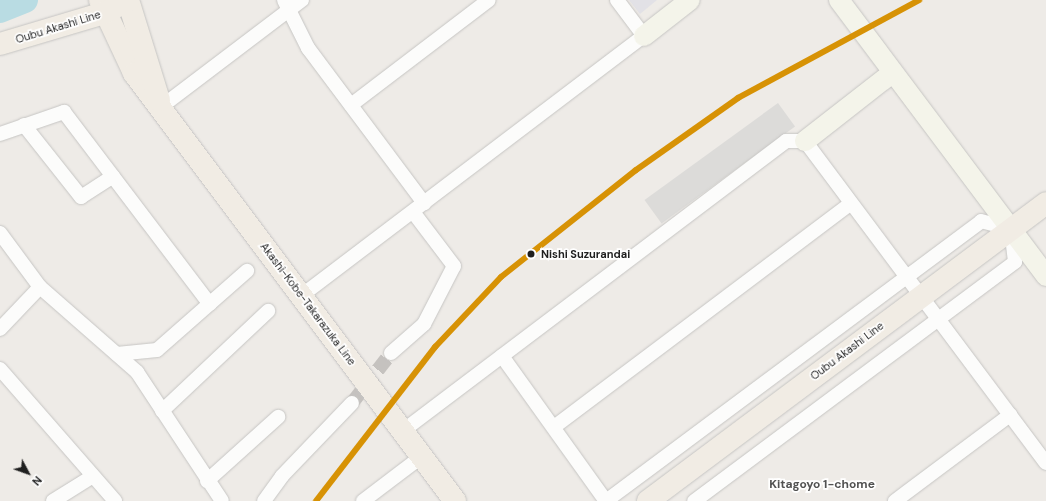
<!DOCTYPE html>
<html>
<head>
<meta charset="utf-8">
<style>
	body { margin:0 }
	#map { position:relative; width:1046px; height:501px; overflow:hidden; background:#eeebe7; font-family:"DM Sans",sans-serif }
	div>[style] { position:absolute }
	.parking>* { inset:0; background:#dcdbd9; transform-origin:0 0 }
	.plaza>* { inset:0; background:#e2e1e6 }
	.river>* { height:26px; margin:-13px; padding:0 13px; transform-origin:13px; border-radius:13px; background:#b9dce3 }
	.street-tunnel>* { height:14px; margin-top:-7px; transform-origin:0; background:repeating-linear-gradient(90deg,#c5c2bf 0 14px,transparent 0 21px) }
	.roads { filter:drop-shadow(0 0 1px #c6c5c3) drop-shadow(0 0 1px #c6c5c3) }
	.street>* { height:14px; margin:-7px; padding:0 7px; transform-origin:7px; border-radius:7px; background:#fcfcfb }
	.secondary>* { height:20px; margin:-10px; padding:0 10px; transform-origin:10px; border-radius:10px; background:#f4f4ea }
	.primary>* { height:22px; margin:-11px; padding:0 11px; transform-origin:11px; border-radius:11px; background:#f1ece4 }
	.rail-1>* { height:6px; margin:-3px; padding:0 3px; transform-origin:3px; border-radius:3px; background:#d79205 }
	.dots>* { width:11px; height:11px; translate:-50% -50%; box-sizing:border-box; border:2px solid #fff; border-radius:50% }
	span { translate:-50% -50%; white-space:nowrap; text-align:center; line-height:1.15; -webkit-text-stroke:3.5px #fff; paint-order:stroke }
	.street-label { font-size:11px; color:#1f1f1f }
	.stop-label { font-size:11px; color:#1f1f1f; font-weight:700 }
	.left { translate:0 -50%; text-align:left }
	.neighbourhood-label { font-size:12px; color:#525252; font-weight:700 }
	.north { position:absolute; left:8px; top:453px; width:40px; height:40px; -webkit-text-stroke:3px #fff; paint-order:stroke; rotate:131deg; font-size:11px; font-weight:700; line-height:16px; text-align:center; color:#1f1f1f }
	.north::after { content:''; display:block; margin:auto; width:14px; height:18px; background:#1f1f1f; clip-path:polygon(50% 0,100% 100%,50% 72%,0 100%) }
</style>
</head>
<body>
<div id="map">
	<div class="parking">
		<div style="left:778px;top:103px;width:29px;height:165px;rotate:54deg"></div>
	</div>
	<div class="plaza">
		<div style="clip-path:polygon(629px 0,657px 0,640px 14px)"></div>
	</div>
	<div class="river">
		<div style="left:0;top:10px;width:27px;rotate:-22deg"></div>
	</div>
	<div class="street-tunnel">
		<div style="left:352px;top:403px;width:63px;rotate:-52deg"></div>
	</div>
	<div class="roads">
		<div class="street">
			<div style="left:284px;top:0;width:54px;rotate:63.4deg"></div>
			<div style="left:308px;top:48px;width:194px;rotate:53.2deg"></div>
			<div style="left:351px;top:105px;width:173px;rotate:-37.3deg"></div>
			<div style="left:161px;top:107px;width:177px;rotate:-37.2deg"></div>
			<div style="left:24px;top:125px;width:92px;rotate:51.6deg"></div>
			<div style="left:81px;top:197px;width:38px;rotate:-33deg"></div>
			<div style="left:0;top:134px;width:68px;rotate:-19deg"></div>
			<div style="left:64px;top:112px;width:241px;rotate:52.8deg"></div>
			<div style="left:0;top:233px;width:67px;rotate:53.5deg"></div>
			<div style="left:40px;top:287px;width:129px;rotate:41.2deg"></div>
			<div style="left:137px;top:372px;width:154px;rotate:56.6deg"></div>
			<div style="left:301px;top:296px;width:430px;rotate:-37.2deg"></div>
			<div style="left:644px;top:36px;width:45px;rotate:-126.9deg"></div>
			<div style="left:0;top:329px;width:58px;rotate:-46.4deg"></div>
			<div style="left:391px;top:353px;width:44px;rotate:-41.3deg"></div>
			<div style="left:424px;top:324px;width:65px;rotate:-62.7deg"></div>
			<div style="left:454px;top:266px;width:68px;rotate:-127.2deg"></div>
			<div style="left:117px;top:354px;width:40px;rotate:-5.7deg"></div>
			<div style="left:157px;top:350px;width:120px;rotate:-41.3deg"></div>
			<div style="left:502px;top:356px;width:178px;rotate:54.4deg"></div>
			<div style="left:0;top:369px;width:175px;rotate:48.9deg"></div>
			<div style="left:162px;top:411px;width:146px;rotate:-43.3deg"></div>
			<div style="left:554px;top:427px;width:371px;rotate:-37deg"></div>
			<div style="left:404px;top:430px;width:479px;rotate:-37.1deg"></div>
			<div style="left:786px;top:141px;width:19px"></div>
			<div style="left:805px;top:141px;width:402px;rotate:53.2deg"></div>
			<div style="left:207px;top:481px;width:96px;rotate:-42deg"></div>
			<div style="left:53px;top:501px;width:47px;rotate:-32deg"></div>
			<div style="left:264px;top:501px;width:31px;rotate:-54deg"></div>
			<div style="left:282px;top:476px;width:101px;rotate:-46.2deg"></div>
			<div style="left:363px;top:501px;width:73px;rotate:-37.2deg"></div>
			<div style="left:606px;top:501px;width:468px;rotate:-36.7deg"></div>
			<div style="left:981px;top:221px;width:31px;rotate:15deg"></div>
			<div style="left:1011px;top:229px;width:33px;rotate:83deg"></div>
			<div style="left:1015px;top:262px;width:400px;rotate:143.3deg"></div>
			<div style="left:895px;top:501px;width:144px;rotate:-36.8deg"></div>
		</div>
		<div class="secondary">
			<div style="left:839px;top:0;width:345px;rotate:53.1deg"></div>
			<div style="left:644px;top:36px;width:58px;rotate:-38deg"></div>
			<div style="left:805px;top:141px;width:110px;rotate:-38deg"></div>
		</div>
		<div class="primary">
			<div style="left:100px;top:0;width:81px;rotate:65deg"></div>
			<div style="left:134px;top:73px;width:535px;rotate:53.13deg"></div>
			<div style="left:128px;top:0;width:105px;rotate:72.8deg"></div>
			<div style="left:0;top:44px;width:109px;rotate:-16.6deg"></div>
			<div style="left:104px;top:13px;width:27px;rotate:-27deg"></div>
			<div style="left:648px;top:501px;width:497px;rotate:-36.8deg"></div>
		</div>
	</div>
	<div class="rail-1">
		<div style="left:316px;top:501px;width:195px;rotate:-52.3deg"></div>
		<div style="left:435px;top:347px;width:96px;rotate:-46.7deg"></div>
		<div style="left:501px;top:277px;width:172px;rotate:-38.4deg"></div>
		<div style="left:636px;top:170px;width:125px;rotate:-35.2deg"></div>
		<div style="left:738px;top:98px;width:206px;rotate:-28.4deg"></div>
	</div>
	<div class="dots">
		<div style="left:531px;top:254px;background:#1f1f1f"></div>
	</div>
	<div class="street-label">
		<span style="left:58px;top:27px;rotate:-17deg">Oubu Akashi Line</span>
		<span style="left:308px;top:304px;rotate:53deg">Akashi-Kobe-Takarazuka Line</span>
		<span style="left:847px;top:351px;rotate:-37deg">Oubu Akashi Line</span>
	</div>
	<div class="stop-label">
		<span class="left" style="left:541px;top:254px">Nishi Suzurandai</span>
	</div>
	<div class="neighbourhood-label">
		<span style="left:822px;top:485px">Kitagoyo 1-chome</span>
	</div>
	<div class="north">N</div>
</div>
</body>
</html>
